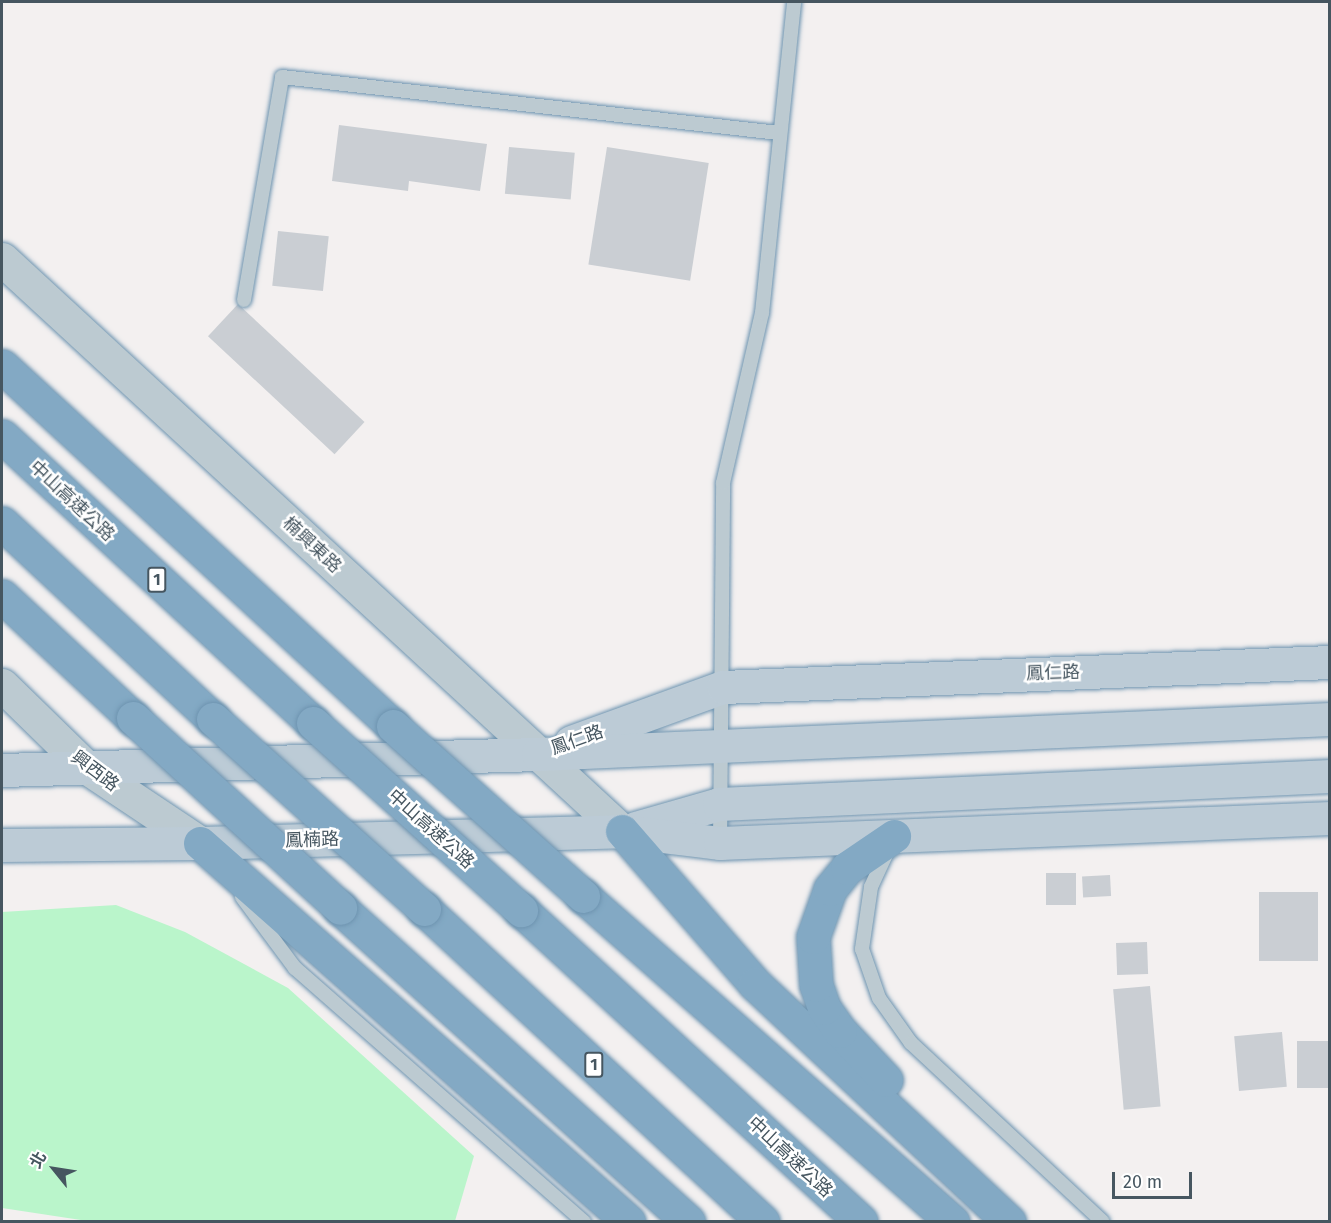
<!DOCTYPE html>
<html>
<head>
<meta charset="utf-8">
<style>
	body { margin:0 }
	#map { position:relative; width:1331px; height:1223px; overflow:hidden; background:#f3f0f0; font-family:"Fira Sans","Noto Sans TC",sans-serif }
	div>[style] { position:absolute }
	.green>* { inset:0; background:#baf5cb }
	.building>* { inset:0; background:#caced3; transform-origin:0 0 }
	.roads { filter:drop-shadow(0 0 2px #6e94b0) drop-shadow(0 0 2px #6e94b0) }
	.service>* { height:14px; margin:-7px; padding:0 7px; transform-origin:7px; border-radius:7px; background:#bccad1 }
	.tertiary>* { height:33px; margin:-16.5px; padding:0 16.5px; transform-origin:16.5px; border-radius:16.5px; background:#bccad1 }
	.secondary>* { height:33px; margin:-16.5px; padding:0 16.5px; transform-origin:16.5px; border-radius:16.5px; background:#bccbd6 }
	.motorway>* { height:33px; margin:-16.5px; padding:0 16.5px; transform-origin:16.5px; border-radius:16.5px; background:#83a9c4 }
	.bridges { filter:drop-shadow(0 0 2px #6e94b0) drop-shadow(0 0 2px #6e94b0) }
	.motorway-bridge>* { height:33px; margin:-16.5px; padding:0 16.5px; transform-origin:16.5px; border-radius:16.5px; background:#83a9c4 }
	span { translate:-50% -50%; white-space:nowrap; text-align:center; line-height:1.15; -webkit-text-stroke:5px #fff; paint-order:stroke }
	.shield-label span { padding:2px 4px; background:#fff; border:2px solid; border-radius:4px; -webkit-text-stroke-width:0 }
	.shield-label { font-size:16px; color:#465660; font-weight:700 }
	.street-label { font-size:18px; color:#465660 }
	.frame { position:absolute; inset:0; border:3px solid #465660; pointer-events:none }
	.north { position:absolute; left:24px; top:1139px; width:60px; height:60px; -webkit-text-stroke:4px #fff; paint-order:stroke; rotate:300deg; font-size:16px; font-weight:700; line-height:24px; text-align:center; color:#465660 }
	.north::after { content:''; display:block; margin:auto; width:21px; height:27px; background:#465660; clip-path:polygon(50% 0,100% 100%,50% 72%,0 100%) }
	.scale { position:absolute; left:1112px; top:1172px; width:80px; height:27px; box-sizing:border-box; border:3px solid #465660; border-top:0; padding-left:8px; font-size:18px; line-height:21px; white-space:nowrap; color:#465660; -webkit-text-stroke:4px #fff; paint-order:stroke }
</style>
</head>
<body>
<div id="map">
	<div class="green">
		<div style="clip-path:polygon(116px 905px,185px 932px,288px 988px,474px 1156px,455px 1221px,94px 1222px,2px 1208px,2px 912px)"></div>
	</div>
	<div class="building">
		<div style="clip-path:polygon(339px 125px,487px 144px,480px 191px,409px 181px,408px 191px,332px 181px)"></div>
		<div style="left:509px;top:147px;width:66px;height:47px;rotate:5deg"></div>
		<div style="left:607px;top:147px;width:103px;height:119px;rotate:9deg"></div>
		<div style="left:278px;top:231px;width:51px;height:55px;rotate:6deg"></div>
		<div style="left:238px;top:304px;width:173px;height:44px;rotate:43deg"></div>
		<div style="left:1046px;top:873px;width:30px;height:32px"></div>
		<div style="left:1110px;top:875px;width:21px;height:28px;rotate:87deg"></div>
		<div style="left:1318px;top:892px;width:69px;height:59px;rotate:90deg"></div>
		<div style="left:1147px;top:942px;width:32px;height:31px;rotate:88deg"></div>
		<div style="left:1150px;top:986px;width:121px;height:37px;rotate:85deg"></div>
		<div style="left:1282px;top:1032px;width:55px;height:48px;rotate:85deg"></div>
		<div style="left:1330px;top:1041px;width:47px;height:33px;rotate:90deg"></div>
	</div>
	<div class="roads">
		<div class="service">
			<div style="left:244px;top:300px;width:226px;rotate:-80.3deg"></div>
			<div style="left:282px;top:77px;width:500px;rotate:6.43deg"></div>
			<div style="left:720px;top:843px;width:360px;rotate:-89.5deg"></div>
			<div style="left:723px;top:483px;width:174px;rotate:-77.1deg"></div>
			<div style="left:762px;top:313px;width:313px;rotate:-84.1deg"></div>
			<div style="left:889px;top:848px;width:43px;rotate:114.8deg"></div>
			<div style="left:871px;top:887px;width:63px;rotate:98.3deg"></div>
			<div style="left:862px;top:949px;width:52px;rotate:70.9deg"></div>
			<div style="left:879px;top:998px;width:55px;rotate:54.6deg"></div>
			<div style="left:911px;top:1043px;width:262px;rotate:43deg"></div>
			<div style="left:242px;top:897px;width:89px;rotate:53.3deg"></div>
			<div style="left:295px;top:968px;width:385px;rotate:41.3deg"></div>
		</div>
		<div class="tertiary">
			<div style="left:2px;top:259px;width:844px;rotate:42.69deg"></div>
			<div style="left:2px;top:685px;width:117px;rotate:44.3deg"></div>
			<div style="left:86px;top:767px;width:137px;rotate:33.7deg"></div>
		</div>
		<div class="secondary">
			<div style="left:571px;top:742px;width:162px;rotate:-19.9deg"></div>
			<div style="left:723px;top:687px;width:608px;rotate:-2.36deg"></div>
			<div style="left:2px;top:770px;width:536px;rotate:-1.71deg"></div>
			<div style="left:538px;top:754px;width:793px;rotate:-2.53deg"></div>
			<div style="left:635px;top:828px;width:87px;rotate:-15.9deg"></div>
			<div style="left:719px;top:804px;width:612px;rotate:-2.62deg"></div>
			<div style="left:2px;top:845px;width:198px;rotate:-0.6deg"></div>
			<div style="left:200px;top:843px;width:422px;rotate:-1.6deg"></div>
			<div style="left:622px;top:831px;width:99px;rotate:7deg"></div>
			<div style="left:720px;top:843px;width:611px;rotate:-2.35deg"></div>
		</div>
		<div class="motorway">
			<div style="left:2px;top:366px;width:531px;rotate:42.64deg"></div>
			<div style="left:2px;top:436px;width:423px;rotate:42.7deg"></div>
			<div style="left:2px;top:523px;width:288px;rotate:42.9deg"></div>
			<div style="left:2px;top:596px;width:179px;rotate:43deg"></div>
			<div style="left:622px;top:831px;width:203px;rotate:49deg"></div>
			<div style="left:755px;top:984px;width:348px;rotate:43.1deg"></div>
			<div style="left:200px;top:843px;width:572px;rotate:41.46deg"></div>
			<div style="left:583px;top:896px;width:493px;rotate:41.4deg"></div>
			<div style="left:340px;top:908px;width:469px;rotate:42deg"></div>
			<div style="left:424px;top:909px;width:461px;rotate:42.7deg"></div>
			<div style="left:521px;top:910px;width:461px;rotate:42.5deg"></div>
			<div style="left:886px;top:1080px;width:67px;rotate:-133.2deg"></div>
			<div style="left:840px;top:1031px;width:28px;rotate:-125deg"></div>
			<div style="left:824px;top:1008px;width:24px;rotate:-109deg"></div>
			<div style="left:816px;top:985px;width:48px;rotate:-93.6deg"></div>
			<div style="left:813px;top:937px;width:51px;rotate:-70.5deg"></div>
			<div style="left:830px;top:889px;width:27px;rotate:-51deg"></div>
			<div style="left:847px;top:868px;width:57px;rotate:-34.2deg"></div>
		</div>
	</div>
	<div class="bridges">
		<div class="motorway-bridge">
			<div style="left:133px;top:718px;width:281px;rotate:42.5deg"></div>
			<div style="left:213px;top:719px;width:284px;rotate:42deg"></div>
			<div style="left:313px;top:723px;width:280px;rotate:42deg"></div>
			<div style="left:393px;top:726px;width:255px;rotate:41.8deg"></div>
		</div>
	</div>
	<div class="shield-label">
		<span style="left:157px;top:580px">1</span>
		<span style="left:594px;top:1065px">1</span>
	</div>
	<div class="street-label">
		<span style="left:72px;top:501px;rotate:43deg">中山高速公路</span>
		<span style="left:312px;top:545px;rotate:43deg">楠興東路</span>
		<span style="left:1053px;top:673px;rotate:-2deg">鳳仁路</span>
		<span style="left:577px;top:740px;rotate:-20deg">鳳仁路</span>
		<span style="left:95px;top:771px;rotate:37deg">興西路</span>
		<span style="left:431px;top:829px;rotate:42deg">中山高速公路</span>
		<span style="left:312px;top:840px;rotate:-2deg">鳳楠路</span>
		<span style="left:790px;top:1157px;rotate:43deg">中山高速公路</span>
	</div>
	<div class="frame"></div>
	<div class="north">北</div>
	<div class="scale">20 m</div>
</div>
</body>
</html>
